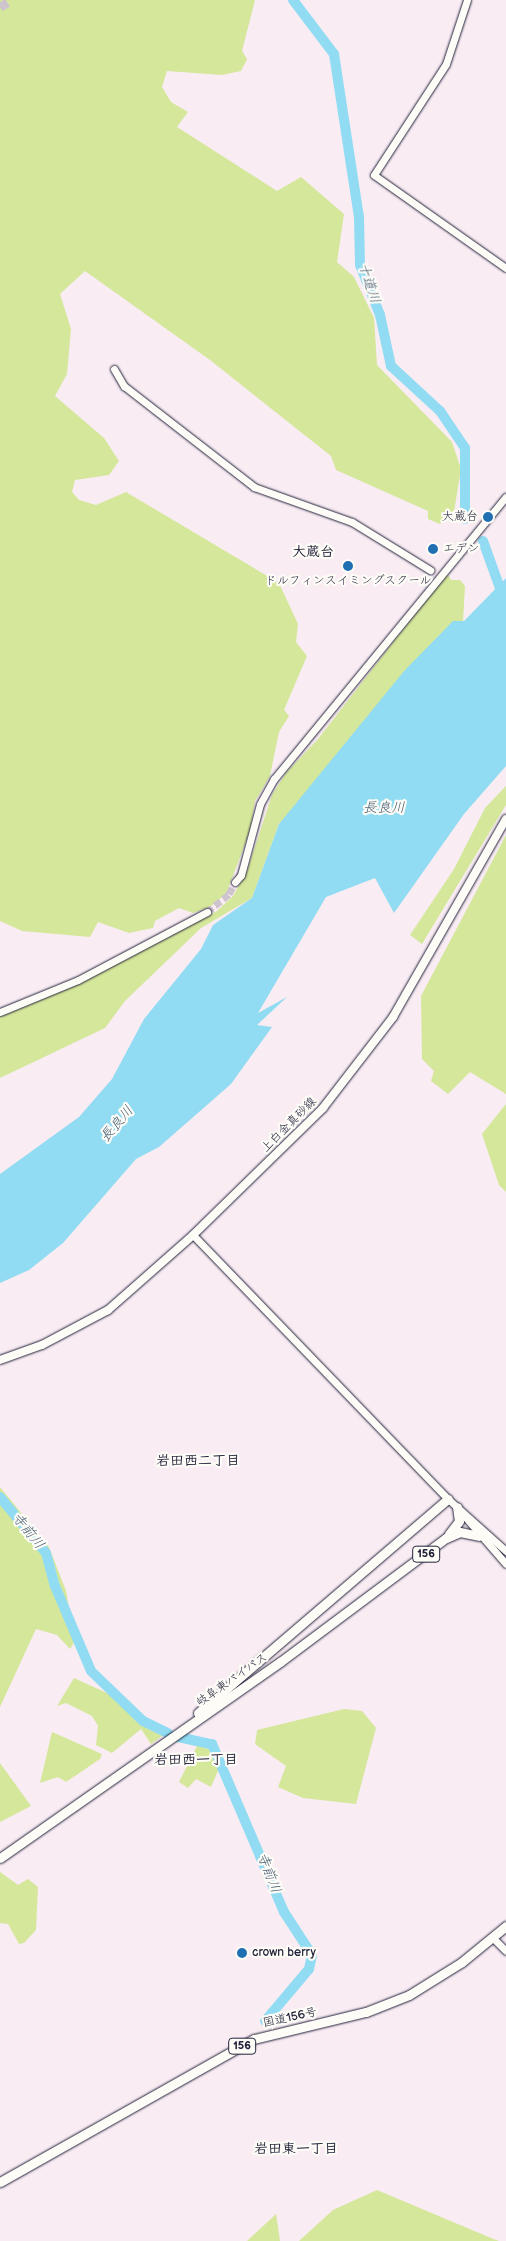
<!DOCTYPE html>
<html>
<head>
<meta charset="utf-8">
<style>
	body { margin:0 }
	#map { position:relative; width:506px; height:2241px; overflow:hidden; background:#f9ecf3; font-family:"Balsamiq Sans","Klee One",sans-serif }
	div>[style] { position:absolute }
	.green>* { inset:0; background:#d5e79b }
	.water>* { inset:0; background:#91dcf2 }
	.river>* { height:10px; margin:-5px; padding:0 5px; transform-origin:5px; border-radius:5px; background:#91dcf2 }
	.tertiary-tunnel>* { height:7px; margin-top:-3.5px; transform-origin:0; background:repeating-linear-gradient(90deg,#cec4ce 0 7px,transparent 0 10.5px) }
	.primary-tunnel>* { height:9px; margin-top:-4.5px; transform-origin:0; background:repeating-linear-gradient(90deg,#cec4ce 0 9px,transparent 0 13.5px) }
	.roads { filter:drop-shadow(0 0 1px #22223b) drop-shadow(0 0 1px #22223b) }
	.tertiary>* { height:7px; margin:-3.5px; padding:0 3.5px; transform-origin:3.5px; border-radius:3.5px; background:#fdfcf7 }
	.secondary>* { height:8px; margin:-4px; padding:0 4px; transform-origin:4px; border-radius:4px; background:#fdfcf7 }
	.trunk>* { height:9px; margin:-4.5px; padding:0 4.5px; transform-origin:4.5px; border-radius:4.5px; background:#fdfcf7 }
	.dots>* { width:14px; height:14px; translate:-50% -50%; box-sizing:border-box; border:2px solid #fdfcf7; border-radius:50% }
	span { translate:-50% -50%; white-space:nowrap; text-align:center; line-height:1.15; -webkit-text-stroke:4.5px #fdfcf7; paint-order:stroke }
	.shield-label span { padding:1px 4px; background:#fdfcf7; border:1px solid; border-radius:4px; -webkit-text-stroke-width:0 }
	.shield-label { font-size:11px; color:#22223b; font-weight:700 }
	.poi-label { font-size:12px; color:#22223b }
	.right { translate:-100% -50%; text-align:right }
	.left { translate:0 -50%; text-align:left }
	.street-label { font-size:12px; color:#22223b }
	.water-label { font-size:14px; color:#435a72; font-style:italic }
	.neighbourhood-label { font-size:14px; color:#22223b; font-weight:700 }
</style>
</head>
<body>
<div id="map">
	<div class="green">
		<div style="clip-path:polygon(0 0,255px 0,242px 51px,247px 59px,241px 71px,222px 75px,167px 71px,162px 87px,171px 102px,188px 112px,177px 127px,277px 191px,301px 177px,344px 214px,337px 262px,354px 277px,374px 318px,377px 365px,452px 442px,461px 469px,454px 512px,440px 524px,428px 519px,428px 511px,336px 470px,331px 456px,210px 360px,85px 271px,60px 294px,71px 329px,67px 374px,55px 396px,104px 438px,119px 461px,109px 475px,75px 480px,72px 492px,79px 500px,96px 505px,126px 492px,279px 583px,298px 624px,296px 642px,307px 656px,284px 710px,289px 716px,279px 732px,270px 776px,255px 801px,250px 831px,226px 894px,210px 907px,193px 913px,179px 908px,155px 921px,153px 928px,129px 933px,98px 922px,90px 937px,22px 931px,0 921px)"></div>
		<div style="clip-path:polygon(447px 573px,451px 580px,460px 580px,465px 586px,463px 622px,279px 824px,252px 898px,201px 928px,125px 1001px,105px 1028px,0 1078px,0 1016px,128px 957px,217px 911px,233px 896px,247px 871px,272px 795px,286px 773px,318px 739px)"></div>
		<div style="clip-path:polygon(506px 786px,506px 805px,422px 944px,410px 935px,454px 869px,485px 808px)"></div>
		<div style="clip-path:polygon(506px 835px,506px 1094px,470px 1072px,448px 1094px,431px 1081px,434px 1071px,422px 1059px,421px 996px)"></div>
		<div style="clip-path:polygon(506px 1104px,506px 1192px,499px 1185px,482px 1134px)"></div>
		<div style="clip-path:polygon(0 1487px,49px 1547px,66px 1591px,75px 1641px,70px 1649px,57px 1635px,36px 1629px,0 1707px)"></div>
		<div style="clip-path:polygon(74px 1678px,109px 1694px,143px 1724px,166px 1733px,151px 1744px,141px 1729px,112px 1753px,96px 1745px,98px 1726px,92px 1716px,66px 1703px,57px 1706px)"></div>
		<div style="clip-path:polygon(344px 1709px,362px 1711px,376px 1728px,356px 1804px,303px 1798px,278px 1787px,286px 1766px,255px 1744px,257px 1730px)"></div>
		<div style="clip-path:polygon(52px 1732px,102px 1754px,100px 1759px,66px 1782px,58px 1777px,40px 1783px)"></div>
		<div style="clip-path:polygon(198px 1744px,212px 1751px,220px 1766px,211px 1787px,196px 1779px,188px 1788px,179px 1782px)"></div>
		<div style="clip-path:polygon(0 1763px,31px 1806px,0 1822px)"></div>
		<div style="clip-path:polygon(0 1872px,18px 1885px,28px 1879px,38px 1887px,36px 1930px,24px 1943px,19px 1944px,8px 1924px,0 1923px)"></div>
		<div style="clip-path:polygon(377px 2190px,491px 2238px,499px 2241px,299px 2241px,333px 2210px)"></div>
		<div style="clip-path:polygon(276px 2213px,280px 2241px,247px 2241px,276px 2214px)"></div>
	</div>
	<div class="water">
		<div style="clip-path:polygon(506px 578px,506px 766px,464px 814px,394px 913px,375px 878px,326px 897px,258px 1013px,287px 997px,257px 1025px,272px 1027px,231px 1084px,159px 1147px,136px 1159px,63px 1243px,29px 1270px,0 1283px,0 1174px,79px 1117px,112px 1079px,144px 1019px,201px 949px,213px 925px,252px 898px,279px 824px,405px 670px,453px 621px,464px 621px)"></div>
	</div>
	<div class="river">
		<div style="left:293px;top:0;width:68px;rotate:52.8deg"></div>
		<div style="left:334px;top:54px;width:165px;rotate:81.3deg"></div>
		<div style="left:359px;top:217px;width:48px;rotate:88.8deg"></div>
		<div style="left:360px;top:265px;width:54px;rotate:68.2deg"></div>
		<div style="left:380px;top:315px;width:52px;rotate:77.8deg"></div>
		<div style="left:391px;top:366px;width:67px;rotate:42.6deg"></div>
		<div style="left:440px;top:411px;width:45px;rotate:56deg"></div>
		<div style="left:465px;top:448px;width:71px;rotate:90deg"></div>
		<div style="left:483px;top:541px;width:68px;rotate:70.2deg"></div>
		<div style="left:0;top:1497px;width:72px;rotate:50.6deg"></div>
		<div style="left:46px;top:1553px;width:34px;rotate:75deg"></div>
		<div style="left:55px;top:1586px;width:92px;rotate:67deg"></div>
		<div style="left:91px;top:1671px;width:72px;rotate:43.9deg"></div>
		<div style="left:143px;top:1721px;width:28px;rotate:26deg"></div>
		<div style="left:178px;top:1737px;width:35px;rotate:12deg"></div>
		<div style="left:212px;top:1744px;width:183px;rotate:66.8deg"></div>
		<div style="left:284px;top:1912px;width:51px;rotate:56.9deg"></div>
		<div style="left:312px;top:1955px;width:14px;rotate:102deg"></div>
		<div style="left:309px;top:1969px;width:68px;rotate:130.2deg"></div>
	</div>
	<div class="tertiary-tunnel">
		<div style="left:207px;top:912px;width:28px;rotate:-39deg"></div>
		<div style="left:229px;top:894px;width:13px;rotate:-63deg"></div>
	</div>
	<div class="primary-tunnel">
		<div style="left:0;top:7px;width:13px;rotate:-32deg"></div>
	</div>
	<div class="roads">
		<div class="tertiary">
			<div style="left:467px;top:0;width:67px;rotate:108.2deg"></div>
			<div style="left:446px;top:64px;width:132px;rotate:123deg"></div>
			<div style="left:374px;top:175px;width:161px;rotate:35.2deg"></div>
			<div style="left:114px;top:369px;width:20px;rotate:60deg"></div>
			<div style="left:124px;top:386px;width:165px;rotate:37.8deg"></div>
			<div style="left:254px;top:487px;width:104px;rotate:19.7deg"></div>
			<div style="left:352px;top:522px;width:92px;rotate:31.6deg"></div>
			<div style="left:235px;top:882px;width:9px;rotate:-49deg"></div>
			<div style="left:241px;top:875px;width:73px;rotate:-75deg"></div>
			<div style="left:260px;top:804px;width:29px;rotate:-61deg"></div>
			<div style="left:274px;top:779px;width:365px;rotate:-50.6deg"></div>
			<div style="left:0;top:1012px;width:84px;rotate:-22.3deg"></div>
			<div style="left:78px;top:980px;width:146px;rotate:-27.8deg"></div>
			<div style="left:193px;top:1235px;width:367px;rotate:46deg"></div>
			<div style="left:448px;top:1499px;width:78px;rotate:41.9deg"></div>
			<div style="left:460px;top:1511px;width:70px;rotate:49deg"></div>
			<div style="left:493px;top:1938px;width:18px;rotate:45deg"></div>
		</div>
		<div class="secondary">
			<div style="left:0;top:1360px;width:45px;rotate:-19.7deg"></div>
			<div style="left:42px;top:1345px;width:75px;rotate:-27.9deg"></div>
			<div style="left:108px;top:1310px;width:113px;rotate:-41.4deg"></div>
			<div style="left:193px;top:1235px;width:182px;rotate:-44.3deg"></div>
			<div style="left:323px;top:1108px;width:115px;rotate:-52.4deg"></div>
			<div style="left:393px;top:1017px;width:228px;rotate:-60.3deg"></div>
		</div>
		<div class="trunk">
			<div style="left:449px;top:1534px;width:16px;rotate:-52deg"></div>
			<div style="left:459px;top:1521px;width:14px;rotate:-98deg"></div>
			<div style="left:198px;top:1713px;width:329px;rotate:-40.6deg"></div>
			<div style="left:0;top:1858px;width:342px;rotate:-35deg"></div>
			<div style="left:280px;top:1662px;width:207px;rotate:-36.8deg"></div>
			<div style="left:446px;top:1538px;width:15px;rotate:-23deg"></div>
			<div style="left:460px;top:1532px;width:19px;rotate:12deg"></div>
			<div style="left:0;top:2182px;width:291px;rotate:-29.4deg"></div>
			<div style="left:254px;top:2039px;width:115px;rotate:-13.6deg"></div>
			<div style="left:366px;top:2012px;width:46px;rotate:-21.6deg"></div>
			<div style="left:409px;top:1995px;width:62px;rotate:-31.9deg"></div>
			<div style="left:462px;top:1962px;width:57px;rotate:-39.3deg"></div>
		</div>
	</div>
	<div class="dots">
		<div style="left:488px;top:517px;background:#1f6fb2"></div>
		<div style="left:433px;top:549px;background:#1f6fb2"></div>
		<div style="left:348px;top:566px;background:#1f6fb2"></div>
		<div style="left:242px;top:1953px;background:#1f6fb2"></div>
	</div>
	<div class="shield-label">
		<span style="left:426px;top:1554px">156</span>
		<span style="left:242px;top:2046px">156</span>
	</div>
	<div class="poi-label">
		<span class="right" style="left:478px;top:517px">大蔵台</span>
		<span class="left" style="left:443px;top:549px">エデン</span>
		<span style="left:348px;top:581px">ドルフィンスイミングスクール</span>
		<span class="left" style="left:252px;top:1953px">crown berry</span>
	</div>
	<div class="street-label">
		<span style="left:289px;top:1125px;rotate:-45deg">上白金真砂線</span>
		<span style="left:232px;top:1680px;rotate:-35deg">岐阜東バイパス</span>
		<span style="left:290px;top:2018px;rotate:-12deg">国道156号</span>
	</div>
	<div class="water-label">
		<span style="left:369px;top:283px;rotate:72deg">十道川</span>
		<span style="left:384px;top:808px">長良川</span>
		<span style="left:117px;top:1124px;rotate:-49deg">長良川</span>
		<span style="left:28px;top:1531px;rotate:51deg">寺前川</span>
		<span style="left:269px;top:1873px;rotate:69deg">寺前川</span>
	</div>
	<div class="neighbourhood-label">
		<span style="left:313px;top:552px">大蔵台</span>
		<span style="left:198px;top:1461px">岩田西二丁目</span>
		<span style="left:196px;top:1760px">岩田西一丁目</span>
		<span style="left:296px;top:2149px">岩田東一丁目</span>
	</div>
</div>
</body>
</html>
